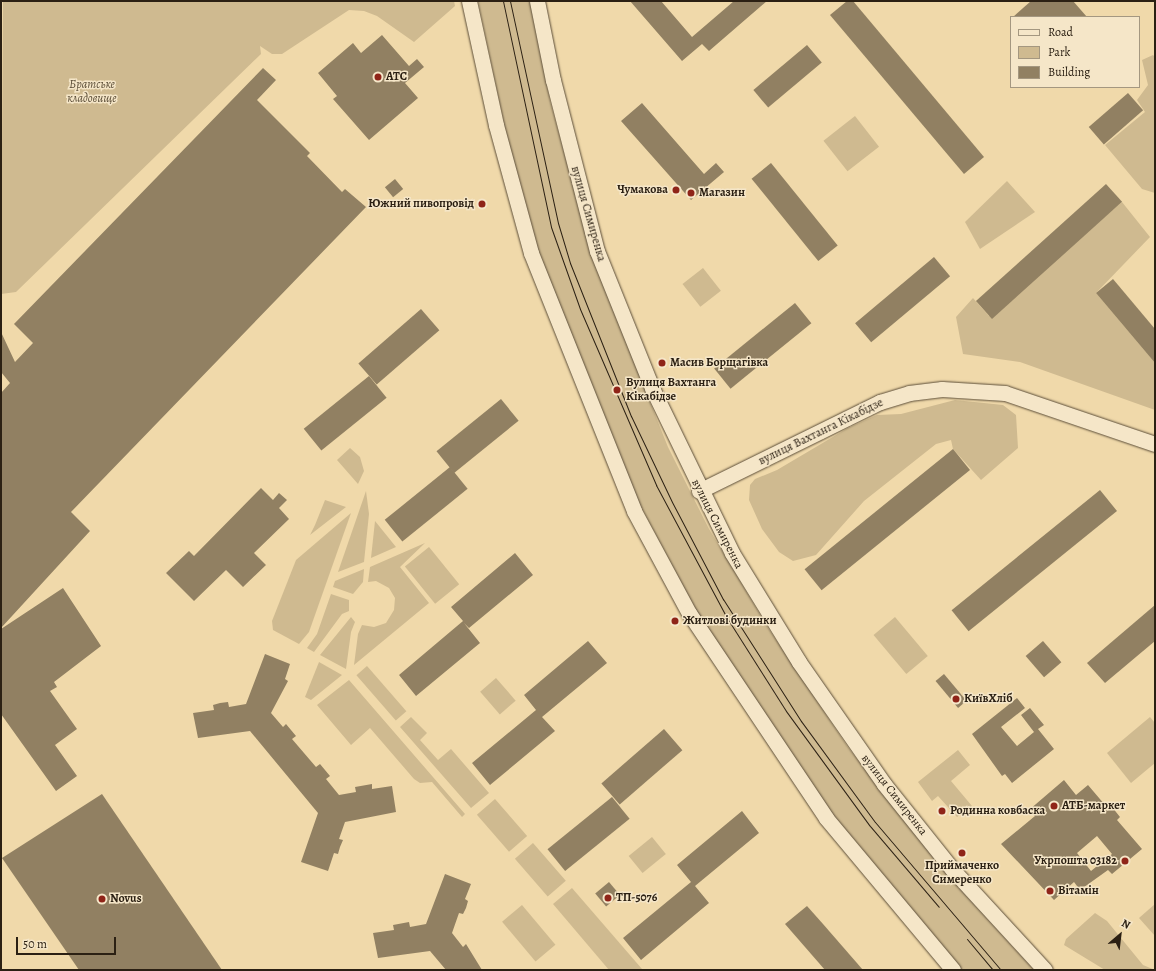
<!DOCTYPE html>
<html>
<head>
<meta charset="utf-8">
<style>
	body { margin:0 }
	#map { position:relative; width:1156px; height:971px; overflow:hidden; background:#f0d9aa; font-family:Alegreya,serif }
	div>[style] { position:absolute }
	.green>* { inset:0; background:#cfba90; transform-origin:0 0 }
	.building>* { inset:0; background:#918062; transform-origin:0 0 }
	.roads { filter:drop-shadow(0 0 1px #5c4e39) drop-shadow(0 0 1px #5c4e39) }
	.minor>* { height:15px; margin:-7.5px; padding:0 7.5px; transform-origin:7.5px; border-radius:7.5px; background:#f5e6c8 }
	.tram>* { height:1px; margin:-0.5px; padding:0 0.5px; transform-origin:0.5px; border-radius:0.5px; background:#2b2013 }
	.dots>* { width:11px; height:11px; translate:-50% -50%; box-sizing:border-box; border:2px solid #f5e6c8; border-radius:50% }
	span { translate:-50% -50%; white-space:nowrap; text-align:center; line-height:1.15; -webkit-text-stroke:3px #f5e6c8; paint-order:stroke }
	.poi-label { font-size:12px; color:#2b2013; font-weight:700 }
	.left { translate:0 -50%; text-align:left }
	.right { translate:-100% -50%; text-align:right }
	.park-label { font-size:12px; color:#5c4e38; font-style:italic }
	.street-label { font-size:12px; color:#2b2013 }
	.frame { position:absolute; inset:0; border:2px solid #2b2013; pointer-events:none }
	.legend { position:absolute; left:1010px; top:16px; width:130px; height:72px; box-sizing:border-box; background:#f5e6c8; border:1px solid #a49780; margin:0; padding:5px 7px; list-style:none; font-size:12px; color:#2b2013 }
	.legend li { display:flex; align-items:center; gap:8px; height:20px }
	.legend b { width:20px; border:1px solid #a49780 }
	.north { position:absolute; left:1100px; top:915px; width:40px; height:40px; -webkit-text-stroke:3px #f5e6c8; paint-order:stroke; rotate:28deg; font-size:11px; font-weight:700; line-height:16px; text-align:center; color:#2b2013 }
	.north::after { content:''; display:block; margin:auto; width:14px; height:18px; background:#2b2013; clip-path:polygon(50% 0,100% 100%,50% 72%,0 100%) }
	.scale { position:absolute; left:16px; top:937px; width:100px; height:18px; box-sizing:border-box; border:2px solid #2b2013; border-top:0; padding-left:5px; font-size:12px; line-height:14px; white-space:nowrap; color:#2b2013; -webkit-text-stroke:3px #f5e6c8; paint-order:stroke }
</style>
</head>
<body>
<div id="map">
	<div class="green">
		<div style="clip-path:polygon(3px 1px,454px 1px,455px 6px,414px 42px,377px 16px,364px 11px,349px 10px,282px 54px,272px 54px,260px 46px,261px 54px,16px 292px,1px 294px)"></div>
		<div style="clip-path:polygon(478px 1px,531px 1px,550px 101px,594px 263px,668px 447px,709px 529px,768px 628px,847px 746px,942px 869px,1034px 970px,962px 970px,959px 967px,834px 816px,698px 614px,629px 484px,534px 239px,512px 161px)"></div>
		<div style="clip-path:polygon(1153px 55px,1155px 57px,1155px 193px,1142px 189px,1105px 145px,1145px 112px,1137px 100px,1148px 85px,1142px 60px)"></div>
		<div style="left:855px;top:116px;width:39px;height:40px;rotate:52deg"></div>
		<div style="clip-path:polygon(1007px 181px,1035px 212px,980px 249px,965px 222px)"></div>
		<div style="clip-path:polygon(1122px 202px,1150px 237px,1096px 293px,1155px 363px,1155px 410px,1020px 362px,963px 354px,956px 317px,973px 298px,989px 316px)"></div>
		<div style="left:703px;top:268px;width:29px;height:26px;rotate:52deg"></div>
		<div style="clip-path:polygon(955px 400px,1003px 405px,1016px 415px,1018px 448px,981px 480px,953px 449px,951px 440px,936px 444px,864px 501px,816px 555px,793px 561px,779px 552px,762px 529px,749px 500px,750px 485px,755px 479px,777px 470px,848px 428px,877px 415px,901px 414px)"></div>
		<div style="clip-path:polygon(350px 448px,360px 457px,364px 471px,358px 484px,337px 460px)"></div>
		<div style="clip-path:polygon(366px 491px,369px 514px,364px 562px,338px 572px)"></div>
		<div style="clip-path:polygon(325px 500px,346px 507px,310px 535px,315px 525px)"></div>
		<div style="clip-path:polygon(351px 513px,309px 632px,299px 644px,273px 630px,272px 621px,296px 560px)"></div>
		<div style="clip-path:polygon(375px 521px,396px 547px,371px 558px)"></div>
		<div style="clip-path:polygon(425px 543px,400px 567px,429px 603px,354px 665px,358px 634px,362px 625px,374px 627px,386px 623px,394px 610px,395px 598px,389px 588px,376px 581px,368px 582px,370px 567px)"></div>
		<div style="left:429px;top:547px;width:48px;height:31px;rotate:51deg"></div>
		<div style="clip-path:polygon(364px 569px,363px 582px,353px 594px,333px 587px,335px 581px)"></div>
		<div style="clip-path:polygon(331px 594px,349px 600px,349px 611px,342px 614px,314px 652px,307px 648px,317px 634px)"></div>
		<div style="clip-path:polygon(351px 617px,355px 622px,351px 632px,346px 669px,320px 655px)"></div>
		<div style="left:895px;top:617px;width:51px;height:28px;rotate:50deg"></div>
		<div style="clip-path:polygon(319px 662px,342px 675px,311px 700px,305px 697px)"></div>
		<div style="left:367px;top:666px;width:60px;height:14px;rotate:49deg"></div>
		<div style="left:496px;top:678px;width:30px;height:21px;rotate:49deg"></div>
		<div style="clip-path:polygon(349px 680px,465px 814px,462px 817px,432px 782px,420px 783px,414px 779px,370px 728px,351px 745px,317px 705px)"></div>
		<div style="clip-path:polygon(411px 717px,427px 733px,420px 740px,438px 760px,451px 749px,489px 793px,471px 808px,400px 727px)"></div>
		<div style="clip-path:polygon(1150px 717px,1155px 723px,1155px 763px,1131px 783px,1107px 753px)"></div>
		<div style="clip-path:polygon(958px 750px,970px 765px,951px 781px,972px 806px,957px 817px,938px 796px,932px 801px,918px 782px)"></div>
		<div style="left:495px;top:799px;width:49px;height:24px;rotate:49deg"></div>
		<div style="left:652px;top:837px;width:22px;height:30px;rotate:51deg"></div>
		<div style="left:533px;top:843px;width:50px;height:24px;rotate:49deg"></div>
		<div style="clip-path:polygon(572px 888px,642px 969px,609px 970px,553px 904px)"></div>
		<div style="clip-path:polygon(1155px 904px,1155px 936px,1139px 918px)"></div>
		<div style="left:522px;top:905px;width:52px;height:26px;rotate:50deg"></div>
		<div style="clip-path:polygon(1095px 913px,1107px 921px,1143px 965px,1155px 970px,1105px 970px,1064px 945px,1066px 939px)"></div>
	</div>
	<div class="building">
		<div style="clip-path:polygon(630px 1px,661px 1px,692px 37px,734px 1px,767px 1px,709px 51px,702px 44px,682px 61px)"></div>
		<div style="clip-path:polygon(847px 1px,853px 1px,984px 157px,964px 174px,830px 15px)"></div>
		<div style="clip-path:polygon(1031px 1px,1073px 1px,1087px 17px,1013px 17px)"></div>
		<div style="clip-path:polygon(382px 35px,409px 66px,417px 59px,424px 67px,405px 83px,418px 98px,369px 140px,333px 99px,337px 96px,318px 73px,353px 43px,361px 53px)"></div>
		<div style="left:807px;top:45px;width:23px;height:70px;rotate:50deg"></div>
		<div style="clip-path:polygon(263px 68px,276px 80px,257px 100px,310px 153px,307px 156px,342px 192px,345px 189px,366px 207px,71px 512px,90px 531px,1px 628px,1px 393px,10px 383px,1px 372px,1px 332px,15px 362px,33px 343px,14px 324px)"></div>
		<div style="left:1128px;top:93px;width:23px;height:52px;rotate:49deg"></div>
		<div style="clip-path:polygon(642px 103px,704px 174px,716px 163px,724px 172px,691px 200px,621px 121px)"></div>
		<div style="left:771px;top:163px;width:106px;height:25px;rotate:51deg"></div>
		<div style="left:395px;top:179px;width:13px;height:13px;rotate:51deg"></div>
		<div style="left:1106px;top:184px;width:24px;height:175px;rotate:48deg"></div>
		<div style="left:934px;top:257px;width:25px;height:103px;rotate:50deg"></div>
		<div style="clip-path:polygon(1113px 279px,1155px 329px,1155px 363px,1096px 293px)"></div>
		<div style="left:795px;top:303px;width:26px;height:104px;rotate:51deg"></div>
		<div style="left:421px;top:309px;width:28px;height:83px;rotate:49deg"></div>
		<div style="left:369px;top:376px;width:28px;height:84px;rotate:51deg"></div>
		<div style="left:501px;top:399px;width:28px;height:83px;rotate:51deg"></div>
		<div style="left:953px;top:449px;width:27px;height:191px;rotate:51deg"></div>
		<div style="left:450px;top:467px;width:28px;height:84px;rotate:51deg"></div>
		<div style="clip-path:polygon(261px 488px,273px 500px,279px 493px,287px 500px,279px 508px,289px 519px,254px 553px,266px 565px,243px 587px,226px 570px,194px 601px,166px 573px,189px 551px,194px 556px)"></div>
		<div style="left:1100px;top:490px;width:27px;height:191px;rotate:51deg"></div>
		<div style="clip-path:polygon(515px 553px,533px 575px,469px 628px,464px 623px,480px 643px,416px 696px,399px 675px,463px 621px,451px 607px)"></div>
		<div style="clip-path:polygon(63px 588px,101px 646px,54px 682px,57px 687px,50px 691px,77px 729px,55px 745px,77px 776px,56px 791px,1px 714px,1px 629px)"></div>
		<div style="clip-path:polygon(1155px 605px,1155px 641px,1105px 683px,1087px 663px)"></div>
		<div style="clip-path:polygon(588px 641px,607px 663px,542px 717px,555px 731px,490px 785px,472px 763px,536px 710px,524px 695px)"></div>
		<div style="left:1043px;top:641px;width:28px;height:23px;rotate:49deg"></div>
		<div style="clip-path:polygon(265px 654px,290px 664px,285px 679px,288px 681px,271px 713px,283px 727px,286px 724px,296px 736px,292px 739px,316px 767px,320px 764px,330px 776px,326px 779px,339px 795px,356px 792px,355px 787px,372px 784px,372px 789px,392px 786px,396px 812px,345px 822px,339px 839px,343px 840px,340px 847px,338px 854px,334px 853px,328px 871px,301px 862px,318px 813px,250px 731px,198px 738px,193px 713px,214px 710px,213px 705px,220px 703px,228px 702px,229px 707px,246px 704px)"></div>
		<div style="left:944px;top:674px;width:35px;height:11px;rotate:50deg"></div>
		<div style="clip-path:polygon(1017px 698px,1025px 708px,1001px 727px,1017px 746px,1034px 732px,1021px 715px,1030px 708px,1044px 725px,1038px 729px,1054px 749px,1012px 783px,1005px 774px,1002px 776px,972px 734px)"></div>
		<div style="left:664px;top:729px;width:28px;height:83px;rotate:49deg"></div>
		<div style="clip-path:polygon(evenodd,1064px 780px,1076px 795px,1088px 785px,1105px 805px,1108px 802px,1120px 817px,1117px 820px,1142px 849px,1112px 874px,1108px 870px,1080px 890px,1074px 882px,1054px 900px,1001px 844px,1035px 816px,1029px 810px,1064px 780px,1097px 836px,1112px 854px,1091px 871px,1077px 853px,1097px 836px)"></div>
		<div style="clip-path:polygon(102px 794px,222px 970px,79px 970px,2px 858px)"></div>
		<div style="left:612px;top:797px;width:28px;height:83px;rotate:51deg"></div>
		<div style="clip-path:polygon(742px 811px,759px 833px,695px 886px,709px 903px,641px 960px,623px 938px,691px 882px,677px 865px)"></div>
		<div style="clip-path:polygon(445px 874px,471px 884px,465px 899px,468px 901px,466px 908px,463px 914px,459px 913px,452px 933px,463px 947px,466px 944px,482px 970px,446px 970px,430px 951px,378px 958px,373px 933px,394px 930px,393px 925px,409px 922px,410px 927px,426px 924px)"></div>
		<div style="left:609px;top:882px;width:17px;height:18px;rotate:50deg"></div>
		<div style="clip-path:polygon(807px 906px,823px 924px,863px 970px,825px 970px,785px 924px)"></div>
	</div>
	<div class="roads">
		<div class="minor">
			<div style="left:469px;top:1px;width:127px;rotate:77.7deg"></div>
			<div style="left:496px;top:125px;width:133px;rotate:74.7deg"></div>
			<div style="left:531px;top:253px;width:278px;rotate:68.2deg"></div>
			<div style="left:634px;top:511px;width:116px;rotate:61.7deg"></div>
			<div style="left:689px;top:613px;width:247px;rotate:56.2deg"></div>
			<div style="left:826px;top:818px;width:198px;rotate:50.1deg"></div>
			<div style="left:537px;top:1px;width:81px;rotate:78.6deg"></div>
			<div style="left:553px;top:80px;width:177px;rotate:75.6deg"></div>
			<div style="left:597px;top:251px;width:148px;rotate:68.1deg"></div>
			<div style="left:652px;top:388px;width:183px;rotate:64.1deg"></div>
			<div style="left:732px;top:553px;width:128px;rotate:58.4deg"></div>
			<div style="left:799px;top:662px;width:149px;rotate:55.1deg"></div>
			<div style="left:884px;top:784px;width:109px;rotate:51.3deg"></div>
			<div style="left:952px;top:869px;width:137px;rotate:47.4deg"></div>
			<div style="left:699px;top:491px;width:202px;rotate:-26.2deg"></div>
			<div style="left:880px;top:402px;width:30px;rotate:-17deg"></div>
			<div style="left:909px;top:393px;width:33px;rotate:-7deg"></div>
			<div style="left:942px;top:389px;width:63px;rotate:3.6deg"></div>
			<div style="left:1005px;top:393px;width:158px;rotate:18.8deg"></div>
		</div>
	</div>
	<div class="tram">
		<div style="left:503px;top:1px;width:231px;rotate:78deg"></div>
		<div style="left:551px;top:227px;width:87px;rotate:70.5deg"></div>
		<div style="left:580px;top:309px;width:192px;rotate:66.6deg"></div>
		<div style="left:656px;top:485px;width:151px;rotate:61.9deg"></div>
		<div style="left:727px;top:618px;width:110px;rotate:57.6deg"></div>
		<div style="left:786px;top:711px;width:142px;rotate:53.9deg"></div>
		<div style="left:870px;top:826px;width:106px;rotate:49.6deg"></div>
		<div style="left:510px;top:1px;width:227px;rotate:77.8deg"></div>
		<div style="left:558px;top:223px;width:42px;rotate:73.3deg"></div>
		<div style="left:570px;top:263px;width:165px;rotate:68.3deg"></div>
		<div style="left:631px;top:416px;width:95px;rotate:64.5deg"></div>
		<div style="left:672px;top:502px;width:110px;rotate:62.3deg"></div>
		<div style="left:723px;top:599px;width:145px;rotate:57.4deg"></div>
		<div style="left:801px;top:721px;width:125px;rotate:53.8deg"></div>
		<div style="left:875px;top:822px;width:194px;rotate:49.6deg"></div>
		<div style="left:967px;top:939px;width:40px;rotate:50deg"></div>
	</div>
	<div class="dots">
		<div style="left:378px;top:77px;background:#8f2418"></div>
		<div style="left:676px;top:190px;background:#8f2418"></div>
		<div style="left:691px;top:193px;background:#8f2418"></div>
		<div style="left:482px;top:204px;background:#8f2418"></div>
		<div style="left:662px;top:363px;background:#8f2418"></div>
		<div style="left:617px;top:390px;background:#8f2418"></div>
		<div style="left:675px;top:621px;background:#8f2418"></div>
		<div style="left:956px;top:699px;background:#8f2418"></div>
		<div style="left:1054px;top:806px;background:#8f2418"></div>
		<div style="left:942px;top:811px;background:#8f2418"></div>
		<div style="left:962px;top:853px;background:#8f2418"></div>
		<div style="left:1125px;top:861px;background:#8f2418"></div>
		<div style="left:1050px;top:891px;background:#8f2418"></div>
		<div style="left:608px;top:898px;background:#8f2418"></div>
		<div style="left:102px;top:899px;background:#8f2418"></div>
	</div>
	<div class="poi-label">
		<span class="left" style="left:386px;top:77px">АТС</span>
		<span class="right" style="left:668px;top:190px">Чумакова</span>
		<span class="left" style="left:699px;top:193px">Магазин</span>
		<span class="right" style="left:474px;top:204px">Южний пивопровід</span>
		<span class="left" style="left:670px;top:363px">Масив Борщагівка</span>
		<span class="left" style="left:626px;top:390px">Вулиця Вахтанга<br>Кікабідзе</span>
		<span class="left" style="left:683px;top:621px">Житлові будинки</span>
		<span class="left" style="left:964px;top:699px">КиївХліб</span>
		<span class="left" style="left:1062px;top:806px">АТБ-маркет</span>
		<span class="left" style="left:950px;top:811px">Родинна ковбаска</span>
		<span class="right" style="left:1117px;top:861px">Укрпошта 03182</span>
		<span style="left:962px;top:873px">Приймаченко<br>Симеренко</span>
		<span class="left" style="left:1058px;top:891px">Вітамін</span>
		<span class="left" style="left:616px;top:898px">ТП-5076</span>
		<span class="left" style="left:110px;top:899px">Novus</span>
	</div>
	<div class="park-label">
		<span style="left:92px;top:92px">Братське<br>кладовище</span>
	</div>
	<div class="street-label">
		<span style="left:588px;top:214px;rotate:74deg">вулиця Симиренка</span>
		<span style="left:821px;top:432px;rotate:-26deg">вулиця Вахтанга Кікабідзе</span>
		<span style="left:717px;top:524px;rotate:63deg">вулиця Симиренка</span>
		<span style="left:894px;top:795px;rotate:52deg">вулиця Симиренка</span>
	</div>
	<div class="frame"></div>
	<ul class="legend">
	<li><b style="height:5px;background:#f5e6c8"></b>Road</li>
	<li><b style="height:11px;background:#cfba90"></b>Park</li>
	<li><b style="height:11px;background:#918062"></b>Building</li>
	</ul>
	<div class="north">N</div>
	<div class="scale">50 m</div>
</div>
</body>
</html>
